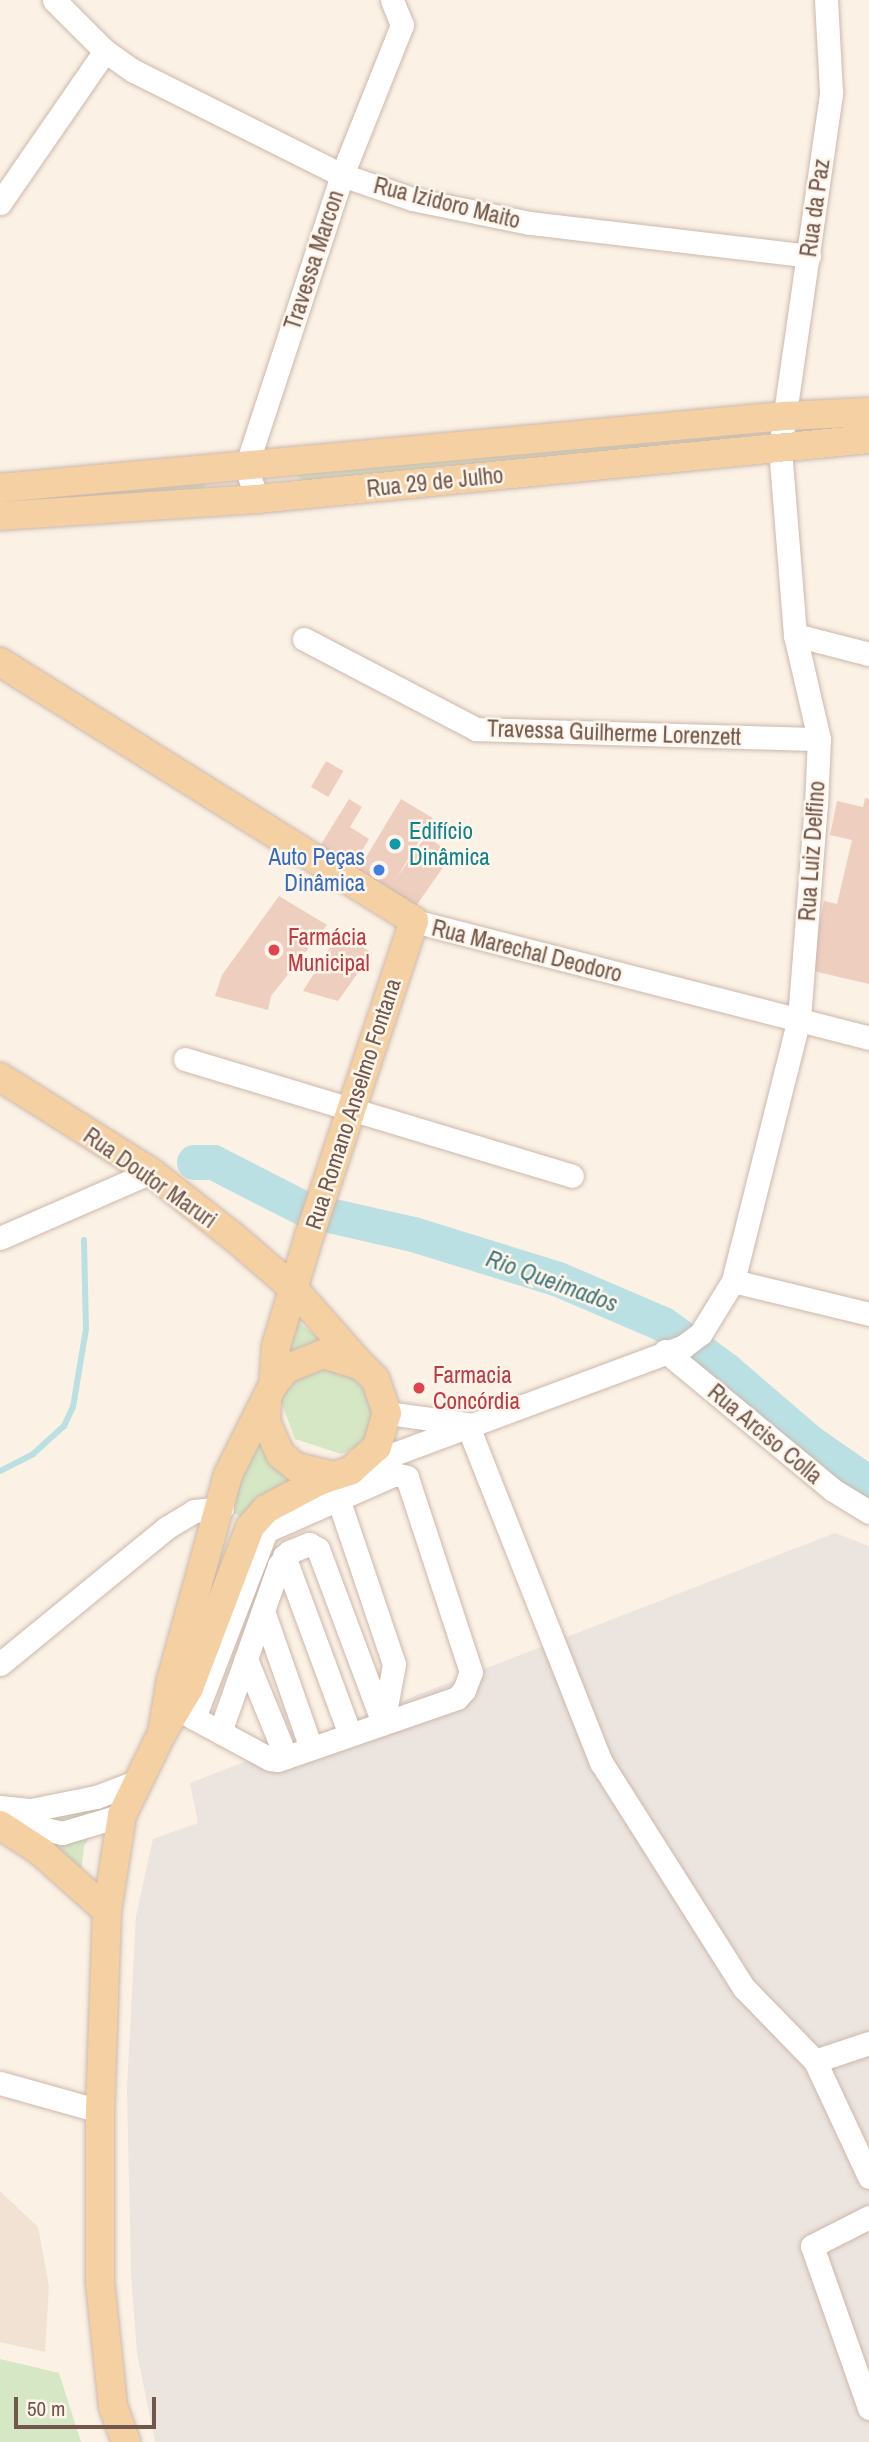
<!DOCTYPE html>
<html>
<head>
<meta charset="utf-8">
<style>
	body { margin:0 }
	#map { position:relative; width:869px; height:2442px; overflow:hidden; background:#fbf1e5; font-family:"Archivo Narrow",sans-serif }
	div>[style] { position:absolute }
	.residential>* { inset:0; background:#f2e2d4 }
	.industrial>* { inset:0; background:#ebe4df }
	.green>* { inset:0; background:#d5e7c5 }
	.stream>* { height:6px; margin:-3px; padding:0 3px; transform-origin:3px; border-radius:3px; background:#bbe0e3 }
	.river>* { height:35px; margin:-17.5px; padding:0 17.5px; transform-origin:17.5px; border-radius:17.5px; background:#bbe0e3 }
	.building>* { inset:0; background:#eecebf; transform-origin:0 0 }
	.roads { filter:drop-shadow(0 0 2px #ccb8ac) drop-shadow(0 0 2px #ccb8ac) }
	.minor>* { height:23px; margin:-11.5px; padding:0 11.5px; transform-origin:11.5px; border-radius:11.5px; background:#fff }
	.major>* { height:28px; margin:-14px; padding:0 14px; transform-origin:14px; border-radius:14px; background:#f5d0a2 }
	.dots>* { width:19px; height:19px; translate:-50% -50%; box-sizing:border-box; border:4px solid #fef5eb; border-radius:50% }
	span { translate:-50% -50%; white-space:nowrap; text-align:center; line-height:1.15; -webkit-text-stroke:5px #fef5eb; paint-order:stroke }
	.street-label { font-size:23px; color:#72574c }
	.culture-label { font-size:23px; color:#0d838f }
	.left { translate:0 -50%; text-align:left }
	.shop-label { font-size:23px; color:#366cbe }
	.right { translate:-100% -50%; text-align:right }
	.health-label { font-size:23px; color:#be3a42 }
	.water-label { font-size:24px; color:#44787d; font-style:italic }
	.scale { position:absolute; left:14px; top:2397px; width:142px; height:32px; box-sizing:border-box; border:4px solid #72574c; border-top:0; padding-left:9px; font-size:21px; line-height:24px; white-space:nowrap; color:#72574c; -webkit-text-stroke:5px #fef5eb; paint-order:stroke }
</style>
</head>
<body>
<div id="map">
	<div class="residential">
		<div style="clip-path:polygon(0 2191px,38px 2227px,49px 2286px,45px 2352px,0 2342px)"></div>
	</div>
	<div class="industrial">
		<div style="clip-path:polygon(835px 1533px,869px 1546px,869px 2442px,155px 2442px,137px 2353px,131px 2273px,127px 2088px,136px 1916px,153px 1839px,198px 1823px,190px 1783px)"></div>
	</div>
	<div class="green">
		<div style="clip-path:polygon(739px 430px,748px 437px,740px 446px,308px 485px,297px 476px,306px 467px)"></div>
		<div style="clip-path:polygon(197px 479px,206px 485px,198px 494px,0 512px,0 494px)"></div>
		<div style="clip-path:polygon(293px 1318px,330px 1347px,311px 1344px,298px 1348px,289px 1358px)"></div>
		<div style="clip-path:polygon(308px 1366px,346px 1372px,374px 1398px,372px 1441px,341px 1454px,295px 1439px,281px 1401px,289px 1383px)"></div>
		<div style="clip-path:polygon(260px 1440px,294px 1479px,241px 1517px,231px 1511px,253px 1443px)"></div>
		<div style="clip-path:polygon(103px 1800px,97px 1817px,70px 1824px,38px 1820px)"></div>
		<div style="clip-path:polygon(97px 1827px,84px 1846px,80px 1883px,43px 1840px)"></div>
		<div style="clip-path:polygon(0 2359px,59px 2373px,81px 2442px,0 2442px)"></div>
	</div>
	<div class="stream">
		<div style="left:0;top:1471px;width:37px;rotate:-27deg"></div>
		<div style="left:33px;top:1454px;width:42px;rotate:-42.1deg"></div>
		<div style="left:64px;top:1426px;width:21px;rotate:-65deg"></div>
		<div style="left:73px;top:1407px;width:79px;rotate:-80.5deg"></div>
		<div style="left:86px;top:1329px;width:89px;rotate:-91.3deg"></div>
	</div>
	<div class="river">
		<div style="left:194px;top:1162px;width:19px"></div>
		<div style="left:213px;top:1162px;width:106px;rotate:27.1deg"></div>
		<div style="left:307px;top:1210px;width:109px;rotate:12.8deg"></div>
		<div style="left:413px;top:1234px;width:152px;rotate:17.2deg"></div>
		<div style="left:558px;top:1279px;width:114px;rotate:23.2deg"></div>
		<div style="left:663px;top:1324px;width:78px;rotate:36.1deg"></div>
		<div style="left:726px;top:1370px;width:112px;rotate:40.7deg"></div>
		<div style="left:811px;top:1443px;width:70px;rotate:34.6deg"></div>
	</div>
	<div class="building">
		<div style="left:326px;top:761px;width:20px;height:30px;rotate:30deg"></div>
		<div style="clip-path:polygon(865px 798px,869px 799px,869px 984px,809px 970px,824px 901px,837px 904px,852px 840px,830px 835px,837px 801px,863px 807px)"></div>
		<div style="clip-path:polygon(349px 799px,362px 807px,350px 827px,369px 839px,353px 866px,320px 846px)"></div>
		<div style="left:401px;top:799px;width:37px;height:84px;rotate:31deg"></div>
		<div style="left:426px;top:836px;width:32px;height:64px;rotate:35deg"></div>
		<div style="clip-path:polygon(279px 896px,327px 925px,271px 996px,268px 1010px,215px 996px,222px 975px)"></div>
		<div style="clip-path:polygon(340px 932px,372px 953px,338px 1001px,303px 991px)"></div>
	</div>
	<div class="roads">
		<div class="minor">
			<div style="left:54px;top:0;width:72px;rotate:45deg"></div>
			<div style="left:105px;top:51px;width:35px;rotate:35deg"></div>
			<div style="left:134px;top:71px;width:233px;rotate:26.6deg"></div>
			<div style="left:342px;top:175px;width:74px;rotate:18.9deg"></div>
			<div style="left:412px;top:199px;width:120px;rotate:11.5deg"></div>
			<div style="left:530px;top:223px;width:281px;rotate:6.7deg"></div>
			<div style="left:0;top:203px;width:185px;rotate:-55.4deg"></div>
			<div style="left:257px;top:499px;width:34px;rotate:-109deg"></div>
			<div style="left:246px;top:467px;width:307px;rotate:-71.8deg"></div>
			<div style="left:342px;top:175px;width:162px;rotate:-68.2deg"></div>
			<div style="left:402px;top:25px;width:27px;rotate:-112deg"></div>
			<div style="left:795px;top:635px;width:76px;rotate:14.4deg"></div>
			<div style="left:304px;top:639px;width:194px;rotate:27.6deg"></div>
			<div style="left:476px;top:729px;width:343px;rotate:1.7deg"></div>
			<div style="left:414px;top:921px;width:470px;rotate:14.4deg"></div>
			<div style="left:185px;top:1059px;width:404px;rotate:16.8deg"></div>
			<div style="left:0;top:1238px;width:165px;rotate:-23.6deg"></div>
			<div style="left:733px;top:1281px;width:140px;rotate:13.6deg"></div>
			<div style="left:665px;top:1351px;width:218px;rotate:39.6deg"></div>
			<div style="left:833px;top:1490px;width:42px;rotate:31.4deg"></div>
			<div style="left:387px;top:1413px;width:74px;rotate:7.8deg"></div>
			<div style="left:467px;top:1424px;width:364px;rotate:68.4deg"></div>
			<div style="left:601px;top:1762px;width:267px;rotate:57.7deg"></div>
			<div style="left:744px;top:1988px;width:102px;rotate:45.8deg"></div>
			<div style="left:815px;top:2061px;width:128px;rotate:65deg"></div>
			<div style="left:359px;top:1467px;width:347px;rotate:-20.4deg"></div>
			<div style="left:684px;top:1346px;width:21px;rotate:-37deg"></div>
			<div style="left:701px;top:1333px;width:61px;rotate:-58.4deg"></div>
			<div style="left:733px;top:1281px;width:270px;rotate:-75.9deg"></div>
			<div style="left:799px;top:1019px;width:215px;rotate:-85.5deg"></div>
			<div style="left:816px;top:805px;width:66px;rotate:-87.4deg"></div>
			<div style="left:819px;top:739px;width:107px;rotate:-103deg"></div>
			<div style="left:795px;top:635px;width:188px;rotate:-94.6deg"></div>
			<div style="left:780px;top:448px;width:360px;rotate:-81.8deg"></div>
			<div style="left:831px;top:92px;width:92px;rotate:-93.1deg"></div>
			<div style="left:284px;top:1556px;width:190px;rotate:69.7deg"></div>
			<div style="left:263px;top:1611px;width:145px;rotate:70.7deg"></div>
			<div style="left:246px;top:1659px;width:106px;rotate:67.8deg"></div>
			<div style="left:0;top:1664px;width:215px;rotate:-39.3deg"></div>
			<div style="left:166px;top:1528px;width:33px;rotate:-31deg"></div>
			<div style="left:194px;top:1511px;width:28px;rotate:-6deg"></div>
			<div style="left:176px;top:1708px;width:21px;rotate:29deg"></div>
			<div style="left:194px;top:1718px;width:86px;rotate:28.3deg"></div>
			<div style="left:270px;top:1759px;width:8px;rotate:7deg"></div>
			<div style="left:278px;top:1760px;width:189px;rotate:-19.1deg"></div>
			<div style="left:457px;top:1698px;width:11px;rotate:-49deg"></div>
			<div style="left:464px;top:1690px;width:19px;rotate:-69deg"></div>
			<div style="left:471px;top:1672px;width:205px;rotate:-108.2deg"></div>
			<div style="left:407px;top:1477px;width:12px;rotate:-166deg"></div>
			<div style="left:395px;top:1474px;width:141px;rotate:156.2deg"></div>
			<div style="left:266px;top:1531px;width:200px;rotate:111.1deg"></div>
			<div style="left:220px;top:1732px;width:177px;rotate:-70.5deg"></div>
			<div style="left:279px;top:1565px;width:16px;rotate:-52deg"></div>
			<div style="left:289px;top:1552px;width:22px;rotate:-22deg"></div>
			<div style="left:309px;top:1544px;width:10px;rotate:29deg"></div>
			<div style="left:318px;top:1549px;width:186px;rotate:69.5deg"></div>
			<div style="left:383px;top:1723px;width:60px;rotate:-79.4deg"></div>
			<div style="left:394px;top:1664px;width:174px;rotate:-108.7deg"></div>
			<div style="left:0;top:1807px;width:31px;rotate:6deg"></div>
			<div style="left:31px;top:1810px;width:66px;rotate:-11.3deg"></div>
			<div style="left:96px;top:1797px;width:43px;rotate:-20.6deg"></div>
			<div style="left:3px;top:1819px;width:61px;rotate:13.3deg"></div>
			<div style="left:62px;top:1833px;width:63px;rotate:-16.7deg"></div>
			<div style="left:815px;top:2061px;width:57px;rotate:-18.4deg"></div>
			<div style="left:0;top:2083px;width:104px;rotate:15.6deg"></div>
			<div style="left:869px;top:2217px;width:64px;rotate:153deg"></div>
			<div style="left:812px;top:2246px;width:172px;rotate:70.6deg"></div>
		</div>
		<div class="major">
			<div style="left:0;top:488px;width:788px;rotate:-5.24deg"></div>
			<div style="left:785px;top:416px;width:84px;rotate:-2.7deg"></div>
			<div style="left:0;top:516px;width:258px;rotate:-3.8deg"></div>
			<div style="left:257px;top:499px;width:615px;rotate:-5.6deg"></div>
			<div style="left:0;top:662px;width:488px;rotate:32deg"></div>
			<div style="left:414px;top:921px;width:329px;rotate:108.4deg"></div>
			<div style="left:310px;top:1233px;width:118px;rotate:106.7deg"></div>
			<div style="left:276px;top:1346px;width:39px;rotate:94deg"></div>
			<div style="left:0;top:1077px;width:178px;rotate:32.2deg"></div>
			<div style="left:151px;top:1172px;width:107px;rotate:38.2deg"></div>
			<div style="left:235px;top:1238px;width:77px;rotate:40.8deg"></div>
			<div style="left:293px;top:1288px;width:101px;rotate:48.6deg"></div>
			<div style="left:267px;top:1403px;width:19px;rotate:93deg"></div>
			<div style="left:266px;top:1422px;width:36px;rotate:66deg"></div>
			<div style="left:281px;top:1455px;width:19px;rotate:39deg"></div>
			<div style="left:296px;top:1467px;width:36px;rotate:13deg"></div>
			<div style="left:0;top:1825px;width:48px;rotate:33deg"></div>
			<div style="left:40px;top:1851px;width:90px;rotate:41.8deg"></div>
			<div style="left:126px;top:2442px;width:38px;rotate:-110deg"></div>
			<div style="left:113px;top:2406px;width:124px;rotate:-96deg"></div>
			<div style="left:100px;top:2283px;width:172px;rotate:-90deg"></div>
			<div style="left:100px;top:2111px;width:200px;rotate:-88deg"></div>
			<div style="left:107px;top:1911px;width:97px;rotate:-81.1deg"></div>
			<div style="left:122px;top:1815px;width:91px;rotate:-64deg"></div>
			<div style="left:162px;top:1733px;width:52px;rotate:-59deg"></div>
			<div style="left:189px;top:1688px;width:172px;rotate:-69.2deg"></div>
			<div style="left:250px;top:1527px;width:24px;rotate:-48deg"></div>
			<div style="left:266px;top:1509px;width:60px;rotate:-27.8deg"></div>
			<div style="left:319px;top:1481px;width:33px;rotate:-18deg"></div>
			<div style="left:350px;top:1471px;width:36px;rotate:-42deg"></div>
			<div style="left:377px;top:1447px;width:35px;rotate:-74deg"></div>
			<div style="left:387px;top:1413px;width:36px;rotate:-109deg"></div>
			<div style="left:375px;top:1379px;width:18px;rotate:-135deg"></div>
			<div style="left:362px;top:1366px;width:41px;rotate:-162.9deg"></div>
			<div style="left:323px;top:1354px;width:40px;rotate:158deg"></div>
			<div style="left:286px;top:1369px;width:21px;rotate:129deg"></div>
			<div style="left:273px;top:1385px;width:101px;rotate:116.6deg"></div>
			<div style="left:228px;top:1475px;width:213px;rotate:105.5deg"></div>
			<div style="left:171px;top:1680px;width:54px;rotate:99.6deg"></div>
		</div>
	</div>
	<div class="dots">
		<div style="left:395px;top:844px;background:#0f9aa8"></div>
		<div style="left:379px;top:870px;background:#3f7fe0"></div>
		<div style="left:274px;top:950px;background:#e0444e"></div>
		<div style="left:419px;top:1388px;background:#e0444e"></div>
	</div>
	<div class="street-label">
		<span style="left:447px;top:203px;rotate:14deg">Rua Izidoro Maito</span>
		<span style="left:815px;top:208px;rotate:-82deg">Rua da Paz</span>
		<span style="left:314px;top:260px;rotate:-72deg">Travessa Marcon</span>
		<span style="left:435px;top:482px;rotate:-6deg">Rua 29 de Julho</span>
		<span style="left:614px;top:733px;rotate:2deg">Travessa Guilherme Lorenzett</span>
		<span style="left:812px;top:851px;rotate:-86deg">Rua Luiz Delfino</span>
		<span style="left:527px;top:951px;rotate:14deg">Rua Marechal Deodoro</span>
		<span style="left:353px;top:1104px;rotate:-72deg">Rua Romano Anselmo Fontana</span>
		<span style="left:150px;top:1178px;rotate:35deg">Rua Doutor Maruri</span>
		<span style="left:765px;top:1434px;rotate:40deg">Rua Arciso Colla</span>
	</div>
	<div class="culture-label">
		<span class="left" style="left:409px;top:844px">Edifício<br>Dinâmica</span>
	</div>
	<div class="shop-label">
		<span class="right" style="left:365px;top:870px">Auto Peças<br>Dinâmica</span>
	</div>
	<div class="health-label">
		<span class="left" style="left:288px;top:950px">Farmácia<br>Municipal</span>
		<span class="left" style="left:433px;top:1388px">Farmacia<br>Concórdia</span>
	</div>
	<div class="water-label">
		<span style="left:552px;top:1281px;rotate:20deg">Rio Queimados</span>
	</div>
	<div class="scale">50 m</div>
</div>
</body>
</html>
